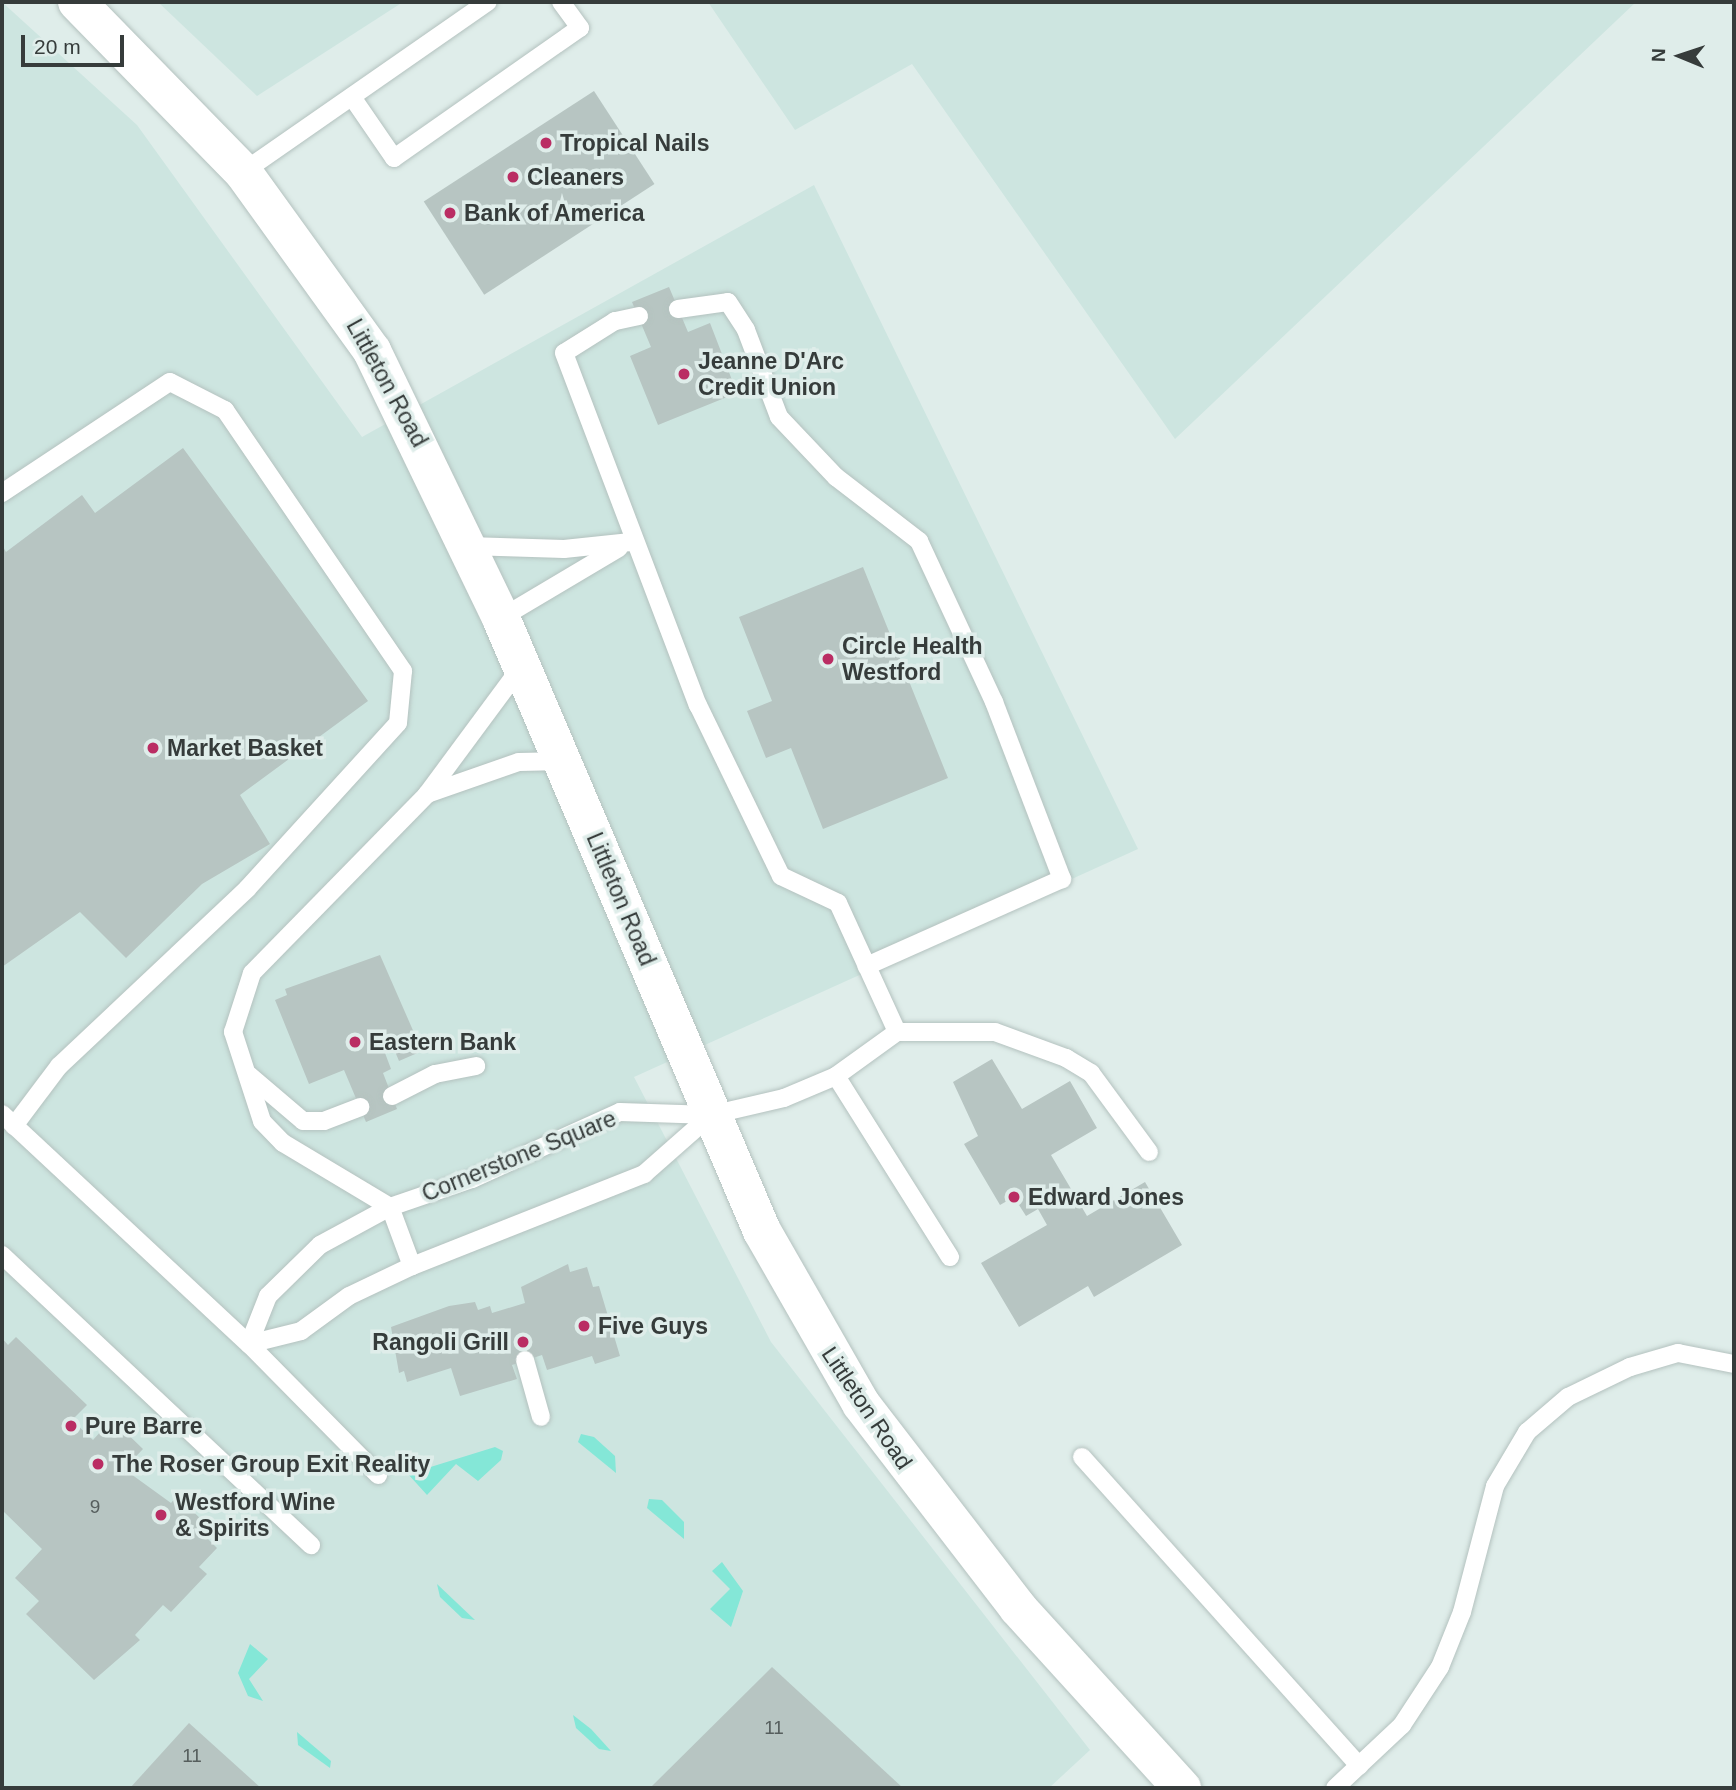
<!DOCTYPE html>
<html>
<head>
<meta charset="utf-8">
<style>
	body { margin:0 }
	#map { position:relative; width:1736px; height:1790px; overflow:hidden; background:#dfedea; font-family:Arial,sans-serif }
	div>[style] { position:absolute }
	.built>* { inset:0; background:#cde5e0 }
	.green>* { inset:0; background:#84e7d7 }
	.building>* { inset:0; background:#b7c5c2; transform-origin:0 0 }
	.roads { filter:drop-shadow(0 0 2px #b4c2bf) drop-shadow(0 0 2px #b4c2bf) }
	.lane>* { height:18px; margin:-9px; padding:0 9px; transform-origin:9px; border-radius:9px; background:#fff }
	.primary>* { height:38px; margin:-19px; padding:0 19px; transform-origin:19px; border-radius:19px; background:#fff }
	.dots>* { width:19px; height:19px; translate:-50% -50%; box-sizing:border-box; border:4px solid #dfedea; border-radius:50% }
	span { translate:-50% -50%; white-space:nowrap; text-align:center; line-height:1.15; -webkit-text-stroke:7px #dfedea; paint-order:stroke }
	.number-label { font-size:19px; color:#565e5d }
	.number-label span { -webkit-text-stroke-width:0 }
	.poi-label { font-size:23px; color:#363c3b; font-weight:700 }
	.left { translate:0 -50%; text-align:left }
	.right { translate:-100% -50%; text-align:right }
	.street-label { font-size:23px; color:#363c3b }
	.frame { position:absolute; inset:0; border:4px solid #363c3b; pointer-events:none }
	.north { position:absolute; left:1645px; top:21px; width:70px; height:70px; -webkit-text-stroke:5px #dfedea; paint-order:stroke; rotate:272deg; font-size:19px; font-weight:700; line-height:28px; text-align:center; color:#363c3b }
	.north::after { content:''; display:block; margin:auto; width:24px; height:32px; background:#363c3b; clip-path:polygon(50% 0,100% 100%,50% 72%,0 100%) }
	.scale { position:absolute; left:21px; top:35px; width:103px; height:32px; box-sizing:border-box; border:4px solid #363c3b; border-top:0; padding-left:9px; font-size:21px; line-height:24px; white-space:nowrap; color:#363c3b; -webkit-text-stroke:5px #dfedea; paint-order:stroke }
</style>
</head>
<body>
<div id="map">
	<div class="built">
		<div style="clip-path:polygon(2px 2px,137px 125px,362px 437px,814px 185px,1138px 849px,634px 1077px,771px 1342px,1090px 1750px,1049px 1788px,2px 1788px)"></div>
		<div style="clip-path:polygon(158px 2px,403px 2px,257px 96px)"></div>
		<div style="clip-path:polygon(708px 2px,1636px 2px,1175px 439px,912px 64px,795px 130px)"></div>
	</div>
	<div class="green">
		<div style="clip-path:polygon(581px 1434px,594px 1437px,615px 1456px,616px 1473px,578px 1442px)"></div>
		<div style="clip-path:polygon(495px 1447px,503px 1451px,501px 1460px,478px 1481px,456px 1464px,427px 1495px,408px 1474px)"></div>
		<div style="clip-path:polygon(649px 1499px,662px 1500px,684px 1522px,684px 1539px,647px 1508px)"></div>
		<div style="clip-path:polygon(722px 1562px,743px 1591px,731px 1627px,710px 1609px,730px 1589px,712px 1571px)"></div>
		<div style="clip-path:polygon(437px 1584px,475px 1620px,462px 1618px,440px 1597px)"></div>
		<div style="clip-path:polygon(250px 1644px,268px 1659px,249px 1679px,263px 1701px,248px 1696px,238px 1673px)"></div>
		<div style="clip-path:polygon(573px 1715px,591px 1729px,611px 1751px,599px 1749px,576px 1728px)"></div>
		<div style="clip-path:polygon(297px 1732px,331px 1761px,330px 1768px,298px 1745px)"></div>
	</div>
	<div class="building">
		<div style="left:594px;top:91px;width:111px;height:203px;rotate:57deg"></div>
		<div style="clip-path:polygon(669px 287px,688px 332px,710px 323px,737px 393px,658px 425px,630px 356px,651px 347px,632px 302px)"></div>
		<div style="clip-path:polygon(183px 448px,368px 701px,240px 795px,270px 844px,202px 884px,126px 958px,80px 912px,2px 967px,2px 545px,6px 552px,82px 495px,95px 513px)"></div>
		<div style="clip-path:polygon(863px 567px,948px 778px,823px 829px,791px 748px,766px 758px,747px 711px,772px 701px,739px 617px)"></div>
		<div style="clip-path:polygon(380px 955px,422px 1051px,399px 1061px,394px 1049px,385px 1053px,391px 1069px,383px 1073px,397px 1109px,366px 1122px,344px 1070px,309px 1084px,275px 1000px,287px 995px,285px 989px)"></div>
		<div style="clip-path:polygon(992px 1059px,1022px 1109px,1070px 1081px,1097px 1128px,1051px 1155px,1087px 1216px,1145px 1182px,1182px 1245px,1094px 1297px,1088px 1286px,1019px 1327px,981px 1263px,1047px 1225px,1038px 1209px,1026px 1216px,1014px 1197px,1000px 1205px,964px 1144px,978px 1136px,953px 1082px)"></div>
		<div style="clip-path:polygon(568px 1264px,570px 1272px,587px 1267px,593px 1287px,599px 1286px,620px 1356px,595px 1364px,592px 1356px,547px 1370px,542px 1355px,512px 1365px,517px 1379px,460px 1396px,451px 1368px,407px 1382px,404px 1371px,399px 1373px,391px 1327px,449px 1306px,475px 1302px,478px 1310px,490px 1306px,492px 1313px,525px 1303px,521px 1287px)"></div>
		<div style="clip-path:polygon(16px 1337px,87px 1405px,72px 1420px,93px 1440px,112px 1419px,143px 1449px,124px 1469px,171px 1503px,177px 1496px,204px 1522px,198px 1529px,217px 1548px,199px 1567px,207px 1574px,171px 1612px,163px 1605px,135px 1635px,140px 1640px,94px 1680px,26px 1614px,39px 1601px,15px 1578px,42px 1549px,2px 1510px,2px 1338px,8px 1345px)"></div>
		<div style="clip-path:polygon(772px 1667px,903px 1788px,650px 1788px)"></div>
		<div style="clip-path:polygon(189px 1723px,261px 1788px,130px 1788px)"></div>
	</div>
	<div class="roads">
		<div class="lane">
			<div style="left:352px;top:97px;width:74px;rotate:55.5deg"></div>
			<div style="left:394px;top:158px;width:227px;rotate:-35deg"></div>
			<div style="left:580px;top:28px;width:32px;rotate:-126deg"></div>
			<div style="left:243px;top:172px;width:298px;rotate:-34.8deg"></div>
			<div style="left:678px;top:309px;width:50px;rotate:-8deg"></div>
			<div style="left:728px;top:302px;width:33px;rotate:57deg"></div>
			<div style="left:746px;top:330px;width:93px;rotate:69.2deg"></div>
			<div style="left:779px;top:417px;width:83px;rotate:46.5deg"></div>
			<div style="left:836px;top:477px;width:105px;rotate:37.6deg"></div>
			<div style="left:919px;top:541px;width:178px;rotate:65deg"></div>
			<div style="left:994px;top:702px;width:190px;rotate:69deg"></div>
			<div style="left:1062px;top:879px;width:214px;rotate:156deg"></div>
			<div style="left:639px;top:316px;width:25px;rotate:168deg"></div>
			<div style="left:615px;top:321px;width:60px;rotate:147.9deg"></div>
			<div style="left:564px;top:353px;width:377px;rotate:69.2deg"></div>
			<div style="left:698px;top:705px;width:190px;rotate:64.1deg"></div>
			<div style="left:781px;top:876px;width:63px;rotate:25.3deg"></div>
			<div style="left:838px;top:903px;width:142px;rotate:65.4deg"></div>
			<div style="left:897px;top:1032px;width:75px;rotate:144.2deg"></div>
			<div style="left:2px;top:493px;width:201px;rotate:-33.5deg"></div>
			<div style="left:170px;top:382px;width:62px;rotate:27deg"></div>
			<div style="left:225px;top:410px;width:316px;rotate:55.7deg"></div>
			<div style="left:403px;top:671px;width:52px;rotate:95.5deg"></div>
			<div style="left:398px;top:723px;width:224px;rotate:132.3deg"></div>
			<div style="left:247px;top:889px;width:258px;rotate:136.7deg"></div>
			<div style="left:59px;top:1066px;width:75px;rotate:126.9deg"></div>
			<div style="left:468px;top:546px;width:96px;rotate:1.8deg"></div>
			<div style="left:564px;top:549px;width:67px;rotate:-6deg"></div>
			<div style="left:501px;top:618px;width:137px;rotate:-30.7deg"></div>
			<div style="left:427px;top:794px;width:97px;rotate:-19.2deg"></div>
			<div style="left:519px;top:762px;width:45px;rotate:-1.3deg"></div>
			<div style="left:897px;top:1032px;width:98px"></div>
			<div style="left:995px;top:1032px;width:76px;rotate:20.1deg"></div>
			<div style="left:1066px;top:1058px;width:29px;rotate:31deg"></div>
			<div style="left:1091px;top:1073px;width:98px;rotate:53.7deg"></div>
			<div style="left:249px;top:1075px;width:71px;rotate:40.4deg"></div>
			<div style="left:303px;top:1121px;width:21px"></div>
			<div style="left:324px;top:1121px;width:39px;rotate:-21deg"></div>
			<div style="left:392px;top:1096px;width:48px;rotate:-27.1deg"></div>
			<div style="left:435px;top:1074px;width:42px;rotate:-11deg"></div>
			<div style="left:2px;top:1114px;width:338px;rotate:43deg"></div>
			<div style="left:249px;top:1344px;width:184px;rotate:45.4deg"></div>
			<div style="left:2px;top:1255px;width:424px;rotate:43.2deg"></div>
			<div style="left:412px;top:1266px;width:63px;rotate:-110.4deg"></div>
			<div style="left:390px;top:1207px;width:125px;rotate:-149.1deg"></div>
			<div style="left:283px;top:1143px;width:30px;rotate:-134deg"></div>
			<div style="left:262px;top:1121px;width:94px;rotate:-108deg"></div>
			<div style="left:233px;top:1032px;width:62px;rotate:-72.1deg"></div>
			<div style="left:252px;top:973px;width:250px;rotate:-45.6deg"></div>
			<div style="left:427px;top:794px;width:158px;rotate:-53.5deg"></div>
			<div style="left:249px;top:1344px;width:52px;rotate:-68.4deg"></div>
			<div style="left:268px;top:1296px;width:73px;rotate:-44.4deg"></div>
			<div style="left:320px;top:1245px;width:80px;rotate:-28.5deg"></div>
			<div style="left:390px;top:1207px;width:87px;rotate:-18.9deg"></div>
			<div style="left:472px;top:1179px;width:162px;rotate:-24.4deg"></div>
			<div style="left:620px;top:1112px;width:91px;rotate:1.9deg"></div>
			<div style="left:711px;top:1115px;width:75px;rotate:-13.1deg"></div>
			<div style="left:784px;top:1098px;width:56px;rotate:-22.9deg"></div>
			<div style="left:836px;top:1076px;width:214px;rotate:57.8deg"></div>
			<div style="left:249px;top:1344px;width:54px;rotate:-14deg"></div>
			<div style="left:301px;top:1331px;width:59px;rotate:-36.1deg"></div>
			<div style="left:349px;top:1296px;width:70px;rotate:-25.5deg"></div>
			<div style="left:412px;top:1266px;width:250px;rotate:-21.6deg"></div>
			<div style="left:644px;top:1174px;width:89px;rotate:-41.4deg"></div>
			<div style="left:525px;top:1360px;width:59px;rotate:74.3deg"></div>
			<div style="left:1082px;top:1457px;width:415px;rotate:48.1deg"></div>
			<div style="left:1335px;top:1788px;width:92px;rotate:-43.2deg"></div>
			<div style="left:1402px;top:1725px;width:69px;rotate:-56.8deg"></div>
			<div style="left:1440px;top:1667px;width:59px;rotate:-68.2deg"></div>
			<div style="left:1462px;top:1612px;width:130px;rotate:-75.3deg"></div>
			<div style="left:1495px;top:1486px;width:63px;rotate:-59.3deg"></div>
			<div style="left:1527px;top:1432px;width:54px;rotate:-40.5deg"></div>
			<div style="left:1568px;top:1397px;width:69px;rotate:-25.8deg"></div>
			<div style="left:1630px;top:1367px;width:50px;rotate:-16.3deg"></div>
			<div style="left:1678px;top:1353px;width:57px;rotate:11.1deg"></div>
		</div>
		<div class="primary">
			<div style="left:77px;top:2px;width:238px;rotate:45.7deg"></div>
			<div style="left:243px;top:172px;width:221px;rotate:54.2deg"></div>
			<div style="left:372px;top:351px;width:297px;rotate:64.2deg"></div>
			<div style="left:501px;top:618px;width:666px;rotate:66.94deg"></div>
			<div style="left:762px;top:1231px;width:199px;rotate:60.2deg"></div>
			<div style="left:861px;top:1404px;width:257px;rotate:52.4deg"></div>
			<div style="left:1018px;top:1608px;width:244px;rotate:47.7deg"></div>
		</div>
	</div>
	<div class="dots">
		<div style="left:546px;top:143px;background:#ba2d63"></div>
		<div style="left:513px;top:177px;background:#ba2d63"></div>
		<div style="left:450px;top:213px;background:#ba2d63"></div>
		<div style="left:684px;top:374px;background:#ba2d63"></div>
		<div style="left:828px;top:659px;background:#ba2d63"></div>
		<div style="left:153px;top:748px;background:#ba2d63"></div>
		<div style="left:355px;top:1042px;background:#ba2d63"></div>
		<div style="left:1014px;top:1197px;background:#ba2d63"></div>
		<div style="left:584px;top:1326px;background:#ba2d63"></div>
		<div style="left:523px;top:1342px;background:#ba2d63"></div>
		<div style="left:71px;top:1426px;background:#ba2d63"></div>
		<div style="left:98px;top:1464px;background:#ba2d63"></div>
		<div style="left:161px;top:1515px;background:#ba2d63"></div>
	</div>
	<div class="number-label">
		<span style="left:95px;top:1507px">9</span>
		<span style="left:774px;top:1728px">11</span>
		<span style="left:192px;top:1756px">11</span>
	</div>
	<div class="poi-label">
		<span class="left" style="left:560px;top:143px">Tropical Nails</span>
		<span class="left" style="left:527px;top:177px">Cleaners</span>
		<span class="left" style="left:464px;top:213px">Bank of America</span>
		<span class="left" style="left:698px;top:374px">Jeanne D'Arc<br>Credit Union</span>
		<span class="left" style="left:842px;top:659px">Circle Health<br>Westford</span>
		<span class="left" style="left:167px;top:748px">Market Basket</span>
		<span class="left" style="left:369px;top:1042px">Eastern Bank</span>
		<span class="left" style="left:1028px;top:1197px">Edward Jones</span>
		<span class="left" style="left:598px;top:1326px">Five Guys</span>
		<span class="right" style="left:509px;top:1342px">Rangoli Grill</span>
		<span class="left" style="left:85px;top:1426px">Pure Barre</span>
		<span class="left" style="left:112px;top:1464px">The Roser Group Exit Reality</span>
		<span class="left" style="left:175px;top:1515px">Westford Wine<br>&amp; Spirits</span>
	</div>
	<div class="street-label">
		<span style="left:387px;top:383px;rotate:61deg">Littleton Road</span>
		<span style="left:621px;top:899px;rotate:67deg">Littleton Road</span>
		<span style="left:519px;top:1156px;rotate:-22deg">Cornerstone Square</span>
		<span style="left:867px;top:1408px;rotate:56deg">Littleton Road</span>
	</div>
	<div class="frame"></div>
	<div class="north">N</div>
	<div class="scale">20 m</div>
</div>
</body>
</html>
